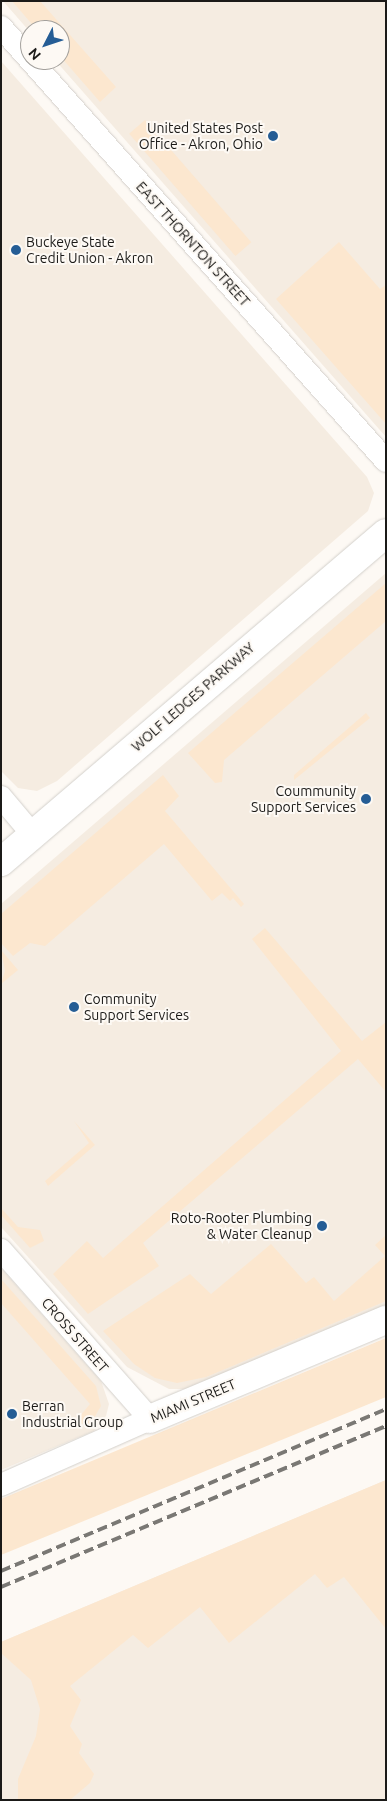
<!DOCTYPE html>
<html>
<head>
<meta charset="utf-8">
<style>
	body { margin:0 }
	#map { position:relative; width:387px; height:1801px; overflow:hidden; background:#fdf9f4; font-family:Ubuntu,sans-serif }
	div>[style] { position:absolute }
	.built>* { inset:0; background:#f5ece1 }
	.green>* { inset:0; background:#fce7cf; transform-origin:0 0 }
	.roads { filter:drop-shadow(0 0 1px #d3d0cb) drop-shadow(0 0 1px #d3d0cb) }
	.minor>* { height:22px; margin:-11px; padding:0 11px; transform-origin:11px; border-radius:11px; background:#fff }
	.tertiary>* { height:28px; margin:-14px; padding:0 14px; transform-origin:14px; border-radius:14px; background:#fff }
	.secondary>* { height:28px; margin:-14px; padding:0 14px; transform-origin:14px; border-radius:14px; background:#fff }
	.rail>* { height:4px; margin-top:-2px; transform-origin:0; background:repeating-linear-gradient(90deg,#7a7874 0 10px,transparent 0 15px) }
	.dots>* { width:14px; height:14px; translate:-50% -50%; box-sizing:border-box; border:2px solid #fdf9f4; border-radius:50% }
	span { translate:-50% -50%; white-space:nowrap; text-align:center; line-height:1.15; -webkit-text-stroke:4px #fdf9f4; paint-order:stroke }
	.poi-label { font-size:14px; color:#1b1a18 }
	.right { translate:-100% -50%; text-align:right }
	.left { translate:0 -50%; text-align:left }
	.street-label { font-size:14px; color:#1b1a18 }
	.frame { position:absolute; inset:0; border:2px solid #1b1a18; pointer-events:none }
	.north { position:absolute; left:20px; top:20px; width:50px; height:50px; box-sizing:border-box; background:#fdf9f4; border:1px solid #a3a09c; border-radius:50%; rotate:229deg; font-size:14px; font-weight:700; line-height:20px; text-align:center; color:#1b1a18 }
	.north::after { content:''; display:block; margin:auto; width:18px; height:22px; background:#255d95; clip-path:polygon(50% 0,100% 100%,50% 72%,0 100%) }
</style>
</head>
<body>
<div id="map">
	<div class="built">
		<div style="clip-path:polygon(3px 1px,386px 1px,386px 437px,55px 60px,60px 60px,60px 30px,30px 32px)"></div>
		<div style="clip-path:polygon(1px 61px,367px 477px,374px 493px,368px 511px,57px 781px,37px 791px,18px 788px,1px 771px)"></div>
		<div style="clip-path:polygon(386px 573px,386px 1309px,188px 1389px,169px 1389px,127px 1367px,1px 1227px,1px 904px)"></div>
		<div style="clip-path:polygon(1px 1268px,101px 1381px,109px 1404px,106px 1416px,94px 1431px,1px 1470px)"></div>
		<div style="clip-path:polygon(386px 1480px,386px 1800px,1px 1800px,1px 1642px)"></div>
	</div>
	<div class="green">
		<div style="clip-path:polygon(12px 1px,40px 1px,116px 87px,100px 102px,60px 56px,60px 30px,37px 30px)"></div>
		<div style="left:145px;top:120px;width:162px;height:21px;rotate:49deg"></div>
		<div style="clip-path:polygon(339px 242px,380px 289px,386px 285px,386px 424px,276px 299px)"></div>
		<div style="clip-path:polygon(386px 583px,386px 621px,224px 760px,222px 782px,215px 783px,188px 753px)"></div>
		<div style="clip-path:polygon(366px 713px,370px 718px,294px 780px,294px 775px)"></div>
		<div style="clip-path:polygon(163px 775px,179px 796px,165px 811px,244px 904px,241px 907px,233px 898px,230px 901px,222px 893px,212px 901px,164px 844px,45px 946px,30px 943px,13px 956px,1px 943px,1px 914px)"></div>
		<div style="clip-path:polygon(265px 928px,362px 1041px,386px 1022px,386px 1092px,358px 1059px,143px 1243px,159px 1266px,88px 1314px,53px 1274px,87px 1241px,103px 1258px,341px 1051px,252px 939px)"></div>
		<div style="clip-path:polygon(1px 950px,18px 970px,1px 984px,5px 971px)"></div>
		<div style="clip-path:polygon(74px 1121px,95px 1145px,48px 1186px,45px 1181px,89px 1143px)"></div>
		<div style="clip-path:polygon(1px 1208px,18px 1227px,40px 1230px,44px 1241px,30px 1248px,1px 1215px)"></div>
		<div style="clip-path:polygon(386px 1235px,386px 1301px,206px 1377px,177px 1383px,155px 1378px,134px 1364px,103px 1331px,190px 1274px,211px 1294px,271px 1244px,306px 1283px,314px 1277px,334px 1301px,385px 1256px,375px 1245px)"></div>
		<div style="clip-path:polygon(1px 1279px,96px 1386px,101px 1406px,90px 1425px,75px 1422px,90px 1404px,1px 1303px)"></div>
		<div style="clip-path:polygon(386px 1338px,386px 1397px,1px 1555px,1px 1499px)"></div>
		<div style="clip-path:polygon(386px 1480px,386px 1629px,344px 1577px,327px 1588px,315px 1574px,229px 1643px,200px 1607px,148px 1648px,133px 1635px,70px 1686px,81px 1700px,70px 1726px,82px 1744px,79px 1753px,94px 1774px,90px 1783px,70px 1800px,18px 1800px,18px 1779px,36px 1736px,40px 1709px,31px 1680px,1px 1653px,1px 1642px)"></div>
	</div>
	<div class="roads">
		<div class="minor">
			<div style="left:1px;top:27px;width:580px;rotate:48.42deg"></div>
			<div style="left:1px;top:797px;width:50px;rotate:49.9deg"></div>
			<div style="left:1px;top:1250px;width:225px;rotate:48.6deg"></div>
			<div style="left:150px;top:1419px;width:163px;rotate:156.1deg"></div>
		</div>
		<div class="tertiary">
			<div style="left:150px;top:1419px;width:256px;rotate:-22.8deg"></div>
		</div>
		<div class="secondary">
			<div style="left:1px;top:862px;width:506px;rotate:-40.52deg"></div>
		</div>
	</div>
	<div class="rail">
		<div style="left:1px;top:1571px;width:418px;rotate:-22.8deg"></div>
		<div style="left:1px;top:1587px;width:417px;rotate:-22.7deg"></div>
	</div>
	<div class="dots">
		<div style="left:273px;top:136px;background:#255d95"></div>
		<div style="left:16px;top:250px;background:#255d95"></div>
		<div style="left:366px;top:799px;background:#255d95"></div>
		<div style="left:74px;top:1007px;background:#255d95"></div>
		<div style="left:322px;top:1226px;background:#255d95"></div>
		<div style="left:12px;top:1414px;background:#255d95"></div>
	</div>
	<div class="poi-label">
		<span class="right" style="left:263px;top:136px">United States Post<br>Office - Akron, Ohio</span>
		<span class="left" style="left:26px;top:250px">Buckeye State<br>Credit Union - Akron</span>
		<span class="right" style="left:356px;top:799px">Coummunity<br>Support Services</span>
		<span class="left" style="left:84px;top:1007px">Community<br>Support Services</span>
		<span class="right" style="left:312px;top:1226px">Roto-Rooter Plumbing<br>&amp; Water Cleanup</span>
		<span class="left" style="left:22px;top:1414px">Berran<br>Industrial Group</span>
	</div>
	<div class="street-label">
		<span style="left:193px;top:244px;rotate:48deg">EAST THORNTON STREET</span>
		<span style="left:193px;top:697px;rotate:-41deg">WOLF LEDGES PARKWAY</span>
		<span style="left:75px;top:1335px;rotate:49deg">CROSS STREET</span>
		<span style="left:193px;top:1401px;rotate:-23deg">MIAMI STREET</span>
	</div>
	<div class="frame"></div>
	<div class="north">N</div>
</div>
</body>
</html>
